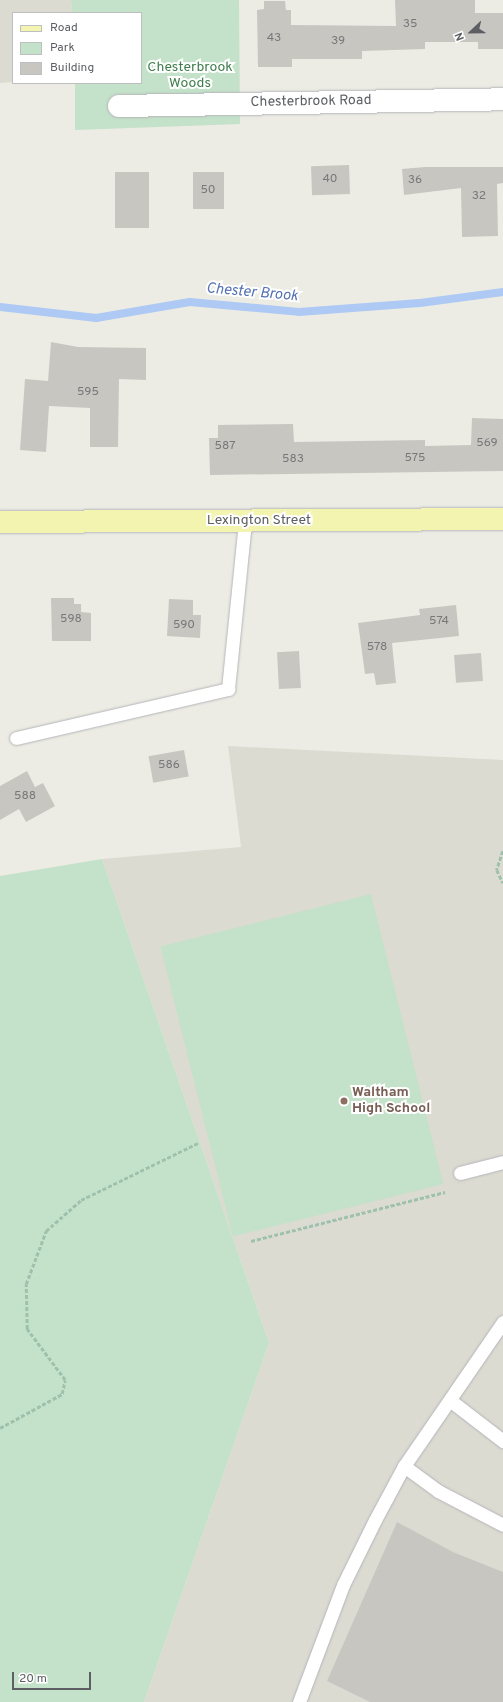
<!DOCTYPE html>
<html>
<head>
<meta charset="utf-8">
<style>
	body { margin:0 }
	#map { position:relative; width:503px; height:1702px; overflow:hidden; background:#ecece4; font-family:Overpass,sans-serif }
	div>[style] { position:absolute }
	.education>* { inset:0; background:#dcdbd2 }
	.green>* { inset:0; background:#c4e1c9; transform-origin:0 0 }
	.stream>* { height:8px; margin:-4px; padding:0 4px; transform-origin:4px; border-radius:4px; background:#adc9f4 }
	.building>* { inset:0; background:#c8c6c1; transform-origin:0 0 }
	.path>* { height:2.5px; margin-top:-1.25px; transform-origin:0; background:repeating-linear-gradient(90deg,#9ec1ae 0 4px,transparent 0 6px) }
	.roads { filter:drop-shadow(0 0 1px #b4b5b9) drop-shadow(0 0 1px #b4b5b9) }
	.service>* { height:13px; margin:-6.5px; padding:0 6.5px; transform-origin:6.5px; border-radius:6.5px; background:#fff }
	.minor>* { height:22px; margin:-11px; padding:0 11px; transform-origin:11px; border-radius:11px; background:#fff }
	.primary>* { height:22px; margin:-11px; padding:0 11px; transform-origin:11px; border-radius:11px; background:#f4f4b1 }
	.dots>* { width:11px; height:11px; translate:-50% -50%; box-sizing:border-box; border:2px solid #fff; border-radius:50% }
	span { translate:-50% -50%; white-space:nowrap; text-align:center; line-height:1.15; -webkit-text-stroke:4px #fff; paint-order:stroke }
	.number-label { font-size:12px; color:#77787a }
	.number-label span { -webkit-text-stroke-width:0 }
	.park-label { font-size:14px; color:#407e4d }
	.street-label { font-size:14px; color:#5c5e63 }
	.education-label { font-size:14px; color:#785e54; font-weight:700 }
	.left { translate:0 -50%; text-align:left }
	.water-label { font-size:15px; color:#5371b3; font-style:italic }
	.legend { position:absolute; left:12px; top:12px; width:130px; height:72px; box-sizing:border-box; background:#fff; border:1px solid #bebfc1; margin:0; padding:5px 7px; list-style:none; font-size:12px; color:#5c5e63 }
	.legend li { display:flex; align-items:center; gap:8px; height:20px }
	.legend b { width:20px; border:1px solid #bebfc1 }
	.north { position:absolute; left:451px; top:12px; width:40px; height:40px; -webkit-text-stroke:3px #fff; paint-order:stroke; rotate:248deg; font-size:11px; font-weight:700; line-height:16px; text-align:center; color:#5c5e63 }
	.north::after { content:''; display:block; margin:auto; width:14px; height:18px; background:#5c5e63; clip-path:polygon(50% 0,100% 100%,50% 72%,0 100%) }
	.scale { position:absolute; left:12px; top:1672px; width:79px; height:18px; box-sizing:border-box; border:2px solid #5c5e63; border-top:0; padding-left:5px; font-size:12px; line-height:14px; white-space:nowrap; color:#5c5e63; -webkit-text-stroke:3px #fff; paint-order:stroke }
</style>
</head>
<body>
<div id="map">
	<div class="education">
		<div style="clip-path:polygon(0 0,71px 0,72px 13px,13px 13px,13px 82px,0 83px)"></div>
		<div style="clip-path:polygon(228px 746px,503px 760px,503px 1702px,144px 1702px,269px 1343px,102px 859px,241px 847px)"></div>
	</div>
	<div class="green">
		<div style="clip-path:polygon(71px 0,239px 0,240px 124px,75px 130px,75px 83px,141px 83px,141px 13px,72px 13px)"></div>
		<div style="clip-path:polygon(102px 859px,269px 1343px,144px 1702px,0 1702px,0 876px)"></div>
		<div style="left:371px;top:894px;width:299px;height:217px;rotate:76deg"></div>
	</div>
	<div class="stream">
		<div style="left:0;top:307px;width:97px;rotate:6.5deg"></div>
		<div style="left:96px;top:318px;width:95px;rotate:-9.7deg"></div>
		<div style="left:190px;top:302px;width:109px;rotate:5.2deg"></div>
		<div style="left:299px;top:312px;width:121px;rotate:-4.3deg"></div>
		<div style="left:420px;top:303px;width:84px;rotate:-7.5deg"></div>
	</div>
	<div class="building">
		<div style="clip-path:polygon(395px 0,475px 0,475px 13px,503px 13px,503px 49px,478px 49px,478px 42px,425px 42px,425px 49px,362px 51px,362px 59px,292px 59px,292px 67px,258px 67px,257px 10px,264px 9px,264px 1px,285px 1px,286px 10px,291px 10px,291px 25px,396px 26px)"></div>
		<div style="left:349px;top:165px;width:29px;height:38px;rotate:88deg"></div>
		<div style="clip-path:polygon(425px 167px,503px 167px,503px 183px,497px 184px,498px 236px,462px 237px,461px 188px,404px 195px,402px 169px)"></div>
		<div style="left:115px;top:172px;width:34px;height:56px"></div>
		<div style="left:193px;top:172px;width:31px;height:37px"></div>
		<div style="clip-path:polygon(51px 342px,78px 347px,146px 348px,146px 380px,119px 379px,118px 447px,90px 447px,90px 408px,49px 406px,46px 452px,20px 450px,25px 379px,48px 381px)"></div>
		<div style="clip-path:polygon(472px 418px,503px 419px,503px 471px,210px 475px,209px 438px,218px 438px,218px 425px,293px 424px,294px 442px,425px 440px,425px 446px,471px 445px)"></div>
		<div style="clip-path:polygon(51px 598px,74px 598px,74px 604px,81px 604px,81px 612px,91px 613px,91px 641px,52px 641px)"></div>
		<div style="clip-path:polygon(169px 599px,193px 600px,193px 615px,201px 615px,200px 638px,167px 636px)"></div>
		<div style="clip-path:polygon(456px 605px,459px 636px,392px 643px,396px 683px,376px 685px,374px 673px,365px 674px,358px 623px,420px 615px,419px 609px)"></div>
		<div style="left:299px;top:651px;width:37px;height:22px;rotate:87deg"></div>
		<div style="left:481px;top:653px;width:28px;height:27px;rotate:86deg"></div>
		<div style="left:184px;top:750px;width:27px;height:36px;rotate:80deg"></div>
		<div style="clip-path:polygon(27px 771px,35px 787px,43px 783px,55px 806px,26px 822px,19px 809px,0 820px,0 786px)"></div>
		<div style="clip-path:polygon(397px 1522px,453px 1552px,503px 1572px,503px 1702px,370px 1702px,327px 1681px)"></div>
	</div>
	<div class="path">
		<div style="left:503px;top:851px;width:20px;rotate:108deg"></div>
		<div style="left:497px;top:870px;width:14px;rotate:65deg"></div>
		<div style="left:251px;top:1241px;width:200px;rotate:-14.2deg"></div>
		<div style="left:0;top:1428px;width:71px;rotate:-28.7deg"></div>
		<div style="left:62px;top:1394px;width:14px;rotate:-78deg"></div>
		<div style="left:65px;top:1380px;width:64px;rotate:-126.7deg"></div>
		<div style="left:27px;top:1329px;width:45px;rotate:-91.3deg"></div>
		<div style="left:26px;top:1284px;width:57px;rotate:-69.3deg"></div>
		<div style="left:46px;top:1231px;width:47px;rotate:-41.5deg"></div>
		<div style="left:81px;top:1200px;width:130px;rotate:-26deg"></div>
	</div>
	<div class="roads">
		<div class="service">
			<div style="left:16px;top:738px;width:218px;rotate:-13deg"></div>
			<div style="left:228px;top:689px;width:168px;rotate:-84.2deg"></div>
			<div style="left:460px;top:1173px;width:44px;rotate:-14.3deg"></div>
			<div style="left:451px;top:1401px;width:66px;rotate:37.6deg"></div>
			<div style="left:404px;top:1466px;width:42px;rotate:36.3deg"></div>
			<div style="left:438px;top:1491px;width:73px;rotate:27.6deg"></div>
			<div style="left:299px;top:1702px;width:125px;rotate:-69.4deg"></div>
			<div style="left:343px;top:1585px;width:72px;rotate:-63.8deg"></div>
			<div style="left:375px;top:1520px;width:61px;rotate:-61.8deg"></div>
			<div style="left:404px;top:1466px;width:175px;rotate:-55.5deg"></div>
		</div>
		<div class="minor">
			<div style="left:119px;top:106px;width:384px;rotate:-1deg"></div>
		</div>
		<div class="primary">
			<div style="left:0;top:522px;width:503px;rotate:-0.34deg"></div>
		</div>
	</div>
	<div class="dots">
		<div style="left:344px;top:1101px;background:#8d6e63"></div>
	</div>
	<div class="number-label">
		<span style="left:410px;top:25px">35</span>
		<span style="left:274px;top:39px">43</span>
		<span style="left:338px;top:42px">39</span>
		<span style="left:330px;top:180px">40</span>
		<span style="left:415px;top:181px">36</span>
		<span style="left:208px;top:191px">50</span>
		<span style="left:479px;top:197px">32</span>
		<span style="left:88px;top:393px">595</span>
		<span style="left:487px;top:444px">569</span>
		<span style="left:225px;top:447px">587</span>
		<span style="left:415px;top:459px">575</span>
		<span style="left:293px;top:460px">583</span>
		<span style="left:71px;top:620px">598</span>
		<span style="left:439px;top:622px">574</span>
		<span style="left:184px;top:626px">590</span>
		<span style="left:377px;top:648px">578</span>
		<span style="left:169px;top:766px">586</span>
		<span style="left:25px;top:797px">588</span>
	</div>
	<div class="park-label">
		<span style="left:190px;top:76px">Chesterbrook<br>Woods</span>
	</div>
	<div class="street-label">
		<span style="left:311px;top:102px;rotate:-1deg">Chesterbrook Road</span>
		<span style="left:259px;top:521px">Lexington Street</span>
	</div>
	<div class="education-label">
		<span class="left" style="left:352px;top:1101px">Waltham<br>High School</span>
	</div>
	<div class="water-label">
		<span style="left:252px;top:293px;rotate:5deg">Chester Brook</span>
	</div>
	<ul class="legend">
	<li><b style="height:5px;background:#f4f4b1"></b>Road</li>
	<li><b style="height:11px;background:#c4e1c9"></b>Park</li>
	<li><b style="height:11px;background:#c8c6c1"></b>Building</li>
	</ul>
	<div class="north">N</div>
	<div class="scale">20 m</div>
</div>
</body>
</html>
